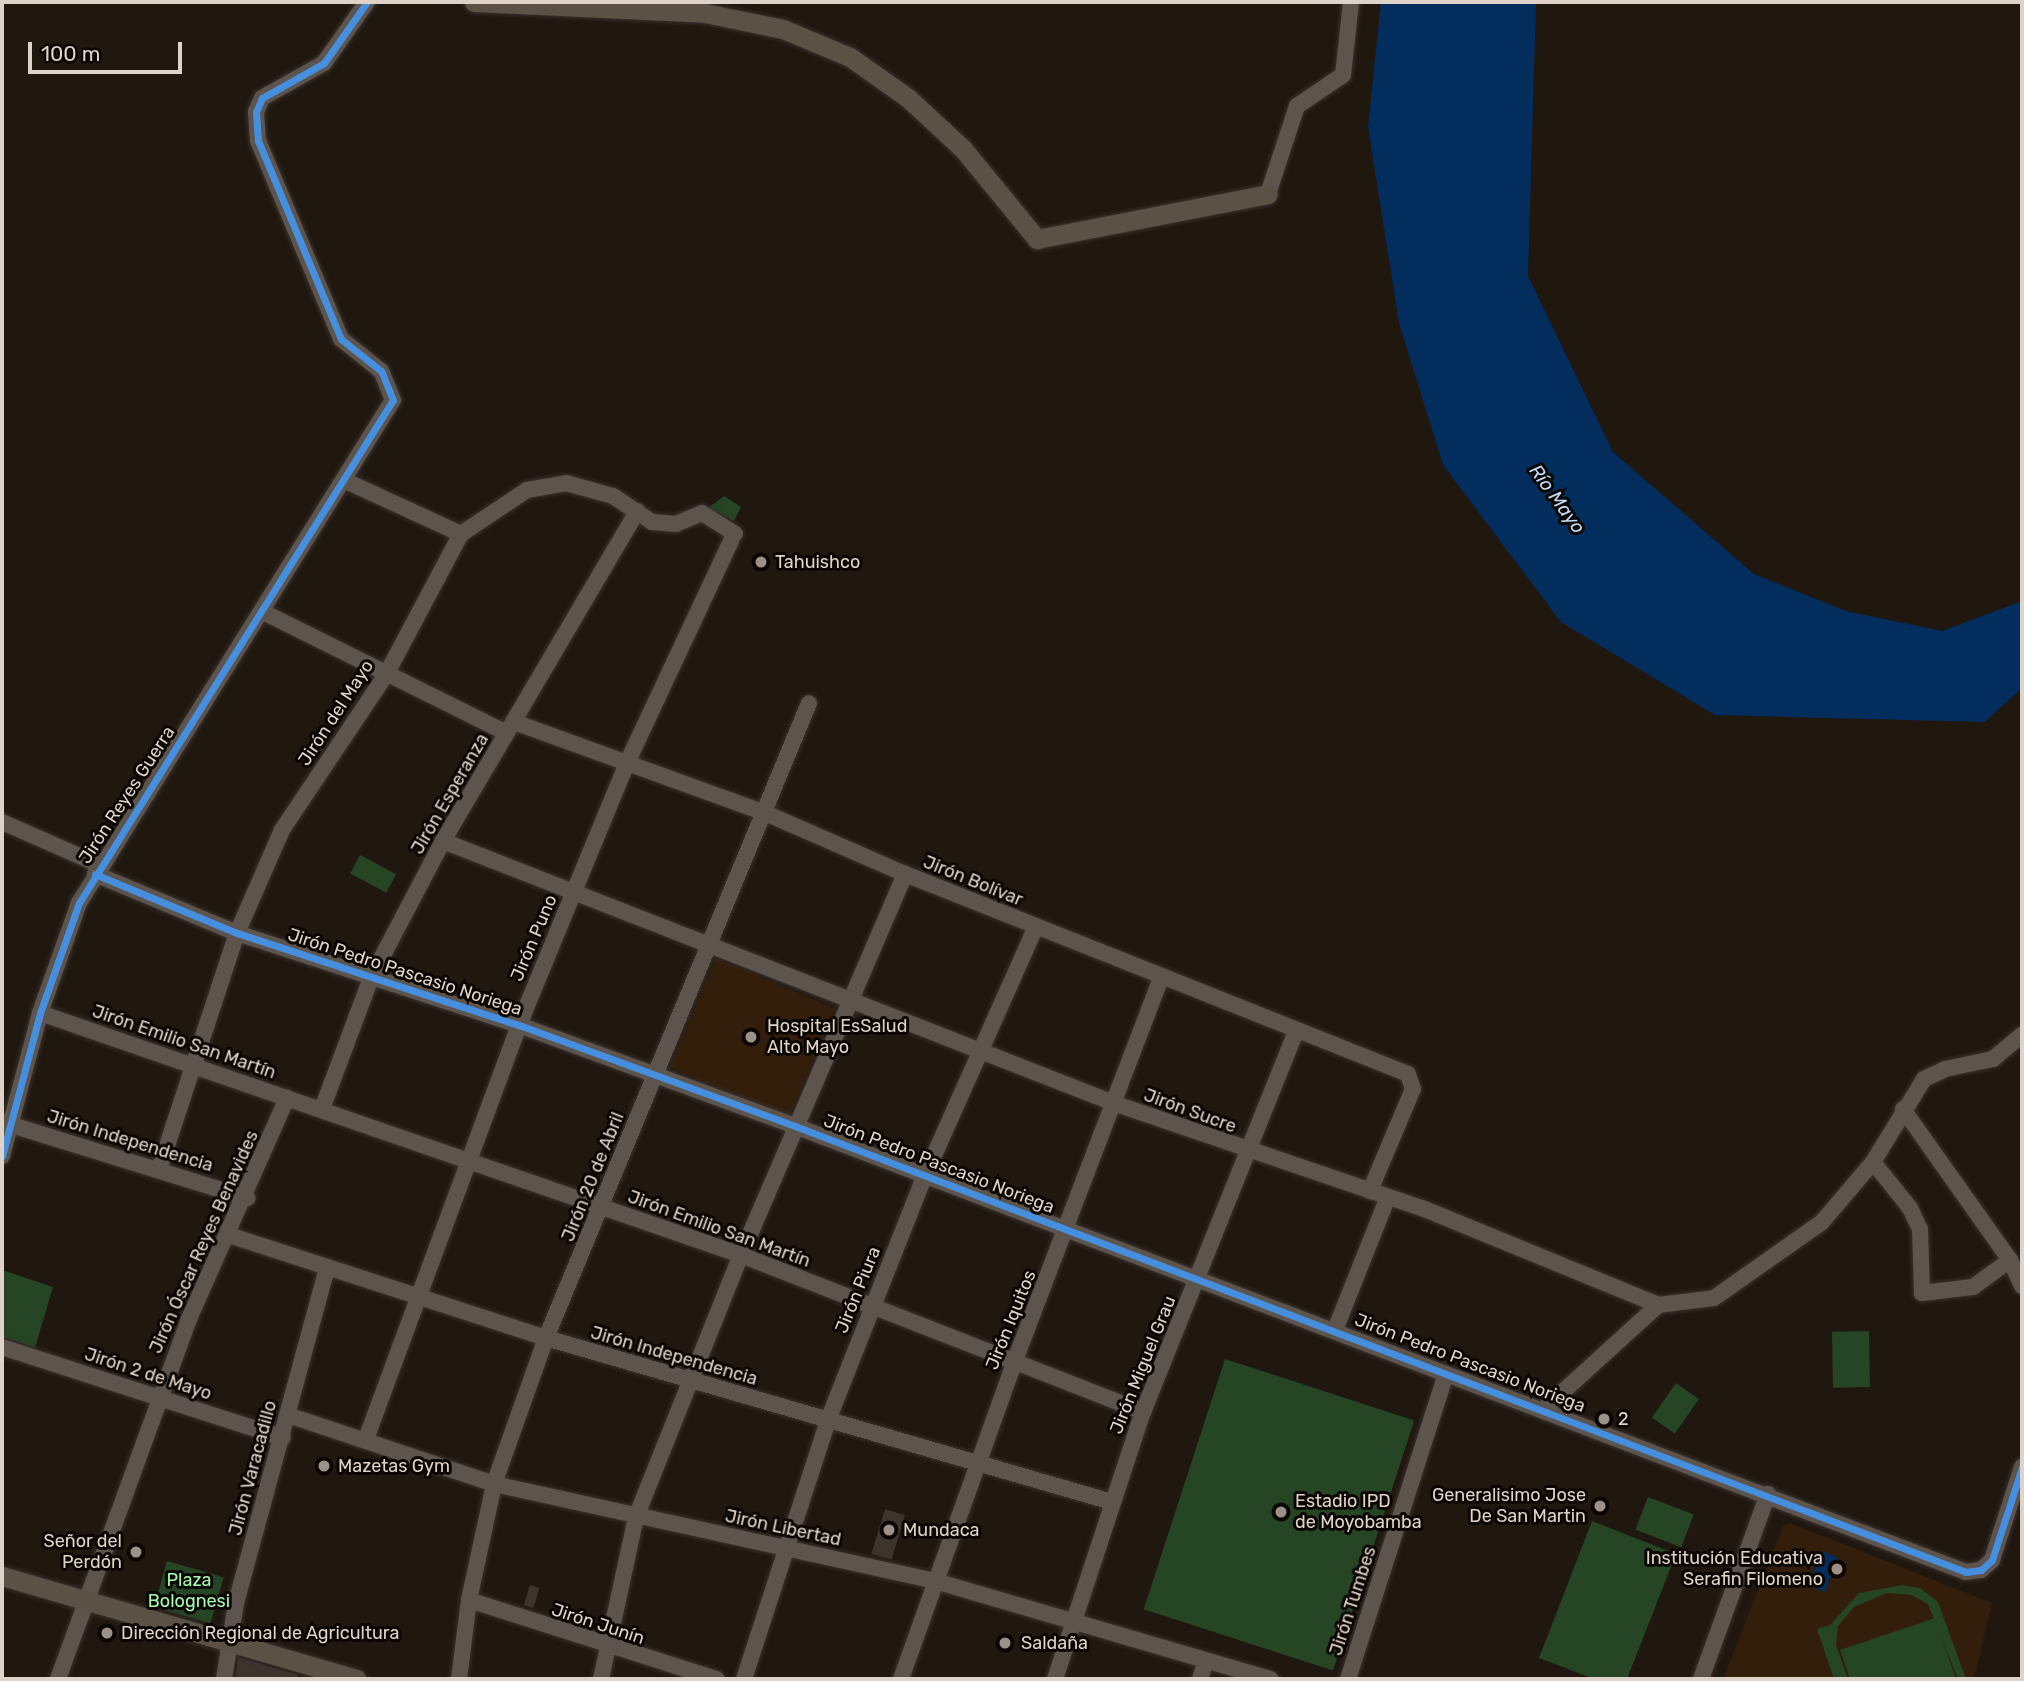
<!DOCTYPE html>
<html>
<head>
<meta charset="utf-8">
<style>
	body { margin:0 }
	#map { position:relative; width:2024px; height:1681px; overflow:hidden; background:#20170f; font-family:Rubik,sans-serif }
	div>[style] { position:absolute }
	.built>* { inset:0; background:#321e0a; transform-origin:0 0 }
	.green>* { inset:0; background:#254525; transform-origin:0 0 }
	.water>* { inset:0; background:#032d5d; transform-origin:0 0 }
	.building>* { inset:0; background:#3d342e; transform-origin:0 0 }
	.roads { filter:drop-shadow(0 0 2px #39312c) drop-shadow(0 0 2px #39312c) }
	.minor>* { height:16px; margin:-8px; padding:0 8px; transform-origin:8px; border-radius:8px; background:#5c544d }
	.major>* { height:19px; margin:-9.5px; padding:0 9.5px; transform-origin:9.5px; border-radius:9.5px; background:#5b5245 }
	.cycleway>* { height:7px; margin:-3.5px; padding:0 3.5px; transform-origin:3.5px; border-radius:3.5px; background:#468fdf }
	.dots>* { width:19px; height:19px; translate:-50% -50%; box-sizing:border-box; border:4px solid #0b0502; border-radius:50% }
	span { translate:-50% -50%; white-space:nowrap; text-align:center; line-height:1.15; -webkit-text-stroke:6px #0b0502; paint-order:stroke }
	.poi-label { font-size:18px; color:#dfd3c9 }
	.left { translate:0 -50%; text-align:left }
	.right { translate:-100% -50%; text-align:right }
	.street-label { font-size:18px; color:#dfd3c9 }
	.park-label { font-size:18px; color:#a5fbab }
	.water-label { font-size:19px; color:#c1dbfd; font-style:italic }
	.frame { position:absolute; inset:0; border:4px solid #dfd3c9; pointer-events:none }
	.scale { position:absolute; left:28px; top:42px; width:154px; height:32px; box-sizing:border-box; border:4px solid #dfd3c9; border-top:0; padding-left:9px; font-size:21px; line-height:24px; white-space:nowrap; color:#dfd3c9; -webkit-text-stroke:5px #0b0502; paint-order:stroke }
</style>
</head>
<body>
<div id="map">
	<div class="built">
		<div style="left:716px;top:958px;width:129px;height:119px;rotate:23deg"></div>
		<div style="clip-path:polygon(1790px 1523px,1992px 1603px,1974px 1679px,1723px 1679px,1783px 1526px)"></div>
	</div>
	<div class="green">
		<div style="clip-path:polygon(724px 496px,741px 507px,734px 521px,708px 508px)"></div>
		<div style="left:360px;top:855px;width:41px;height:21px;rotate:28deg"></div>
		<div style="clip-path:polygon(2px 1270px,53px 1287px,35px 1348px,2px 1337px)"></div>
		<div style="left:1869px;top:1331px;width:56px;height:37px;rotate:89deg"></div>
		<div style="left:1225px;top:1359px;width:199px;height:263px;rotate:18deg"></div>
		<div style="left:1676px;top:1383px;width:28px;height:42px;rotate:35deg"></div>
		<div style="left:1648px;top:1497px;width:49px;height:35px;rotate:21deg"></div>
		<div style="clip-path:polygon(1592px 1521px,1676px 1554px,1627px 1679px,1594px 1679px,1539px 1658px)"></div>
		<div style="left:167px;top:1561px;width:59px;height:48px;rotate:16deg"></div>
		<div style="clip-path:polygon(1902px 1585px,1920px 1588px,1938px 1602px,1966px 1679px,1958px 1679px,1928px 1604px,1912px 1595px,1887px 1593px,1854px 1607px,1838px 1626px,1836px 1645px,1848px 1679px,1834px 1679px,1817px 1629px,1830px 1625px,1859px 1593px)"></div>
		<div style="clip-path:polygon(1935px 1618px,1956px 1679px,1850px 1679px,1840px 1650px)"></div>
	</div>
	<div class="water">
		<div style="clip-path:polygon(1381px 2px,1536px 2px,1528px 276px,1613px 452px,1754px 574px,1846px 611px,1942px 631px,2022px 601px,2022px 688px,1985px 722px,1715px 715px,1561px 622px,1443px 465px,1399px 323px,1368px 127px)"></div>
		<div style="left:1822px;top:1551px;width:18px;height:37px;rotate:22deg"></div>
	</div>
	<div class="building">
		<div style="left:885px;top:1509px;width:21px;height:47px;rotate:17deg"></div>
		<div style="left:530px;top:1585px;width:10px;height:21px;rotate:17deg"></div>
		<div style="clip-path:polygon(238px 1657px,298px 1675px,298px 1679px,235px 1679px)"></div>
	</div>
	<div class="roads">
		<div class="minor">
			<div style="left:1268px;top:194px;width:93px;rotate:-71.8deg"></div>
			<div style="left:1297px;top:106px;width:55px;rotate:-34deg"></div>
			<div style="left:1343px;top:75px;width:73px;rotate:-83.7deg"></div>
			<div style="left:346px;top:481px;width:127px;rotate:24.7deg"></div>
			<div style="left:265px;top:613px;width:270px;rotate:26.4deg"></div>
			<div style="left:514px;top:722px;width:265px;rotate:19.9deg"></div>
			<div style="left:763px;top:812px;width:155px;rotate:23.6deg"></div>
			<div style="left:905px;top:874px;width:541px;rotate:21.68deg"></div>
			<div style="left:1408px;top:1074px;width:16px;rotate:72deg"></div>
			<div style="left:1413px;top:1089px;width:111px;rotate:112.9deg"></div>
			<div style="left:2px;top:822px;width:107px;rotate:23.7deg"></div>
			<div style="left:443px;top:841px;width:723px;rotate:21.34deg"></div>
			<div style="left:1116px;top:1104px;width:323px;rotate:18.8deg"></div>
			<div style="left:1422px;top:1208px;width:255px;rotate:22.3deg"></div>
			<div style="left:1658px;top:1305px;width:56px;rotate:-7.1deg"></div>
			<div style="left:1714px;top:1298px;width:132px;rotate:-35.1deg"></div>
			<div style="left:1822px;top:1222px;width:79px;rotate:-49.6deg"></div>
			<div style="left:1873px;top:1162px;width:97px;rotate:-58.4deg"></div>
			<div style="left:1924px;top:1079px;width:23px;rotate:-25deg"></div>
			<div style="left:1945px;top:1069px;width:49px;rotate:-11.8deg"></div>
			<div style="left:1993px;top:1059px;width:38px;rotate:-40deg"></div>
			<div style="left:95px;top:874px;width:154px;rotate:22.6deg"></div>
			<div style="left:237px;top:933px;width:297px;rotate:18.1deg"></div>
			<div style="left:519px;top:1025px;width:294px;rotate:20.1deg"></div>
			<div style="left:795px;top:1126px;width:1253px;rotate:20.85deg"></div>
			<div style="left:1966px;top:1572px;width:15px;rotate:-8deg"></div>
			<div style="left:1981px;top:1570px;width:15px;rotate:-42deg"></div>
			<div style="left:1992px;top:1560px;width:98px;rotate:-72.1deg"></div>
			<div style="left:40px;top:1013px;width:742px;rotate:19.05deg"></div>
			<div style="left:741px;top:1255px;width:432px;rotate:21.3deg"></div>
			<div style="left:322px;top:1109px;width:140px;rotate:-69.5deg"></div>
			<div style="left:371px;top:978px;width:155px;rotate:-62.3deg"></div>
			<div style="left:443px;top:841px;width:383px;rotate:-59.5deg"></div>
			<div style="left:1903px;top:1109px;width:185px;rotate:54.7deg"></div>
			<div style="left:2010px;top:1260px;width:29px;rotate:65deg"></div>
			<div style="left:2px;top:1122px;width:257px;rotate:17.2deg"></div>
			<div style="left:2px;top:1156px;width:148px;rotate:-75.1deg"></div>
			<div style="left:40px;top:1013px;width:117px;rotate:-70.5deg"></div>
			<div style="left:79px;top:903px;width:593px;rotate:-58.03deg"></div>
			<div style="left:393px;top:400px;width:31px;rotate:-112deg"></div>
			<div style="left:381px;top:371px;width:51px;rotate:-141.3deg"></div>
			<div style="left:341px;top:339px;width:215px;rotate:-112.7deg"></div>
			<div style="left:258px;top:141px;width:29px;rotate:-94deg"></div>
			<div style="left:256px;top:112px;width:15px;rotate:-67deg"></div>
			<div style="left:262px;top:98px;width:71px;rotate:-29.4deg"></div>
			<div style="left:324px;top:63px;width:75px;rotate:-54.8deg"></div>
			<div style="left:1873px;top:1162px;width:59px;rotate:51.2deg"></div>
			<div style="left:1910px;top:1208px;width:23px;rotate:65deg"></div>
			<div style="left:1920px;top:1229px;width:64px;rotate:88.2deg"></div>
			<div style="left:1922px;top:1293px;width:51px;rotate:-6.7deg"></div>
			<div style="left:1973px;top:1287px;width:46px;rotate:-36.1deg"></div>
			<div style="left:160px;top:1167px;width:246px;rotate:-71.8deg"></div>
			<div style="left:237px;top:933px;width:112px;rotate:-66.4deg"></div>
			<div style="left:282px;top:830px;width:189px;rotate:-56.2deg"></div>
			<div style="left:387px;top:673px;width:157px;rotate:-62deg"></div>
			<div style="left:461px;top:534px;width:79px;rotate:-33.7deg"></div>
			<div style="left:527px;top:490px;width:40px;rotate:-10deg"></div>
			<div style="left:566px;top:483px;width:49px;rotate:15.5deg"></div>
			<div style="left:613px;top:496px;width:47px;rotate:33.7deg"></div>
			<div style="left:652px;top:522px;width:24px;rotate:5deg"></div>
			<div style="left:676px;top:524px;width:28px;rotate:-23deg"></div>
			<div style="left:702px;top:513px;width:39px;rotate:32deg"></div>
			<div style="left:229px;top:1235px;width:333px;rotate:18deg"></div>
			<div style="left:546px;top:1338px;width:589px;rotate:16.16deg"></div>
			<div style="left:1335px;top:1330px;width:143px;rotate:-68.3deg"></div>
			<div style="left:2px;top:1347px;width:295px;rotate:17.9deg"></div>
			<div style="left:1545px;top:1408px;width:153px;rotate:-42.3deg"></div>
			<div style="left:288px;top:1415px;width:217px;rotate:18.5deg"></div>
			<div style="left:494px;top:1484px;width:452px;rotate:12.4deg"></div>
			<div style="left:935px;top:1581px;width:350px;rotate:16.3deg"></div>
			<div style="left:366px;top:1439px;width:441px;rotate:-69.7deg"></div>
			<div style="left:519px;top:1025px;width:283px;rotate:-67.6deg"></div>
			<div style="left:627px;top:763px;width:245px;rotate:-64.9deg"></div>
			<div style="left:469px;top:1600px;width:260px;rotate:17.7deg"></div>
			<div style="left:58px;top:1679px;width:383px;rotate:-70deg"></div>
			<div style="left:189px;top:1319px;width:242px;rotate:-66.1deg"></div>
			<div style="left:224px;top:1679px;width:77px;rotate:-81deg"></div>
			<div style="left:236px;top:1603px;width:347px;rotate:-74.8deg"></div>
			<div style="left:459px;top:1679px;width:80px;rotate:-82.8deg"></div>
			<div style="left:469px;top:1600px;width:119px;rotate:-77.8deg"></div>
			<div style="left:494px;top:1484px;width:155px;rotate:-70.4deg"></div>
			<div style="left:546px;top:1338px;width:687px;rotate:-67.5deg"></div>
			<div style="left:601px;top:1679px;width:166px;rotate:-77.8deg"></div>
			<div style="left:636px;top:1517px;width:282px;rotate:-68.2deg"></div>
			<div style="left:741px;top:1255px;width:415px;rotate:-66.7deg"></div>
			<div style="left:744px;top:1679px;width:272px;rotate:-72deg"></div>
			<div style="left:828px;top:1420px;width:260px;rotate:-68.4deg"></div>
			<div style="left:924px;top:1178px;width:275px;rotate:-66deg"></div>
			<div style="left:901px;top:1679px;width:336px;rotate:-70.3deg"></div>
			<div style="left:1014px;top:1363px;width:414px;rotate:-69.1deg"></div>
			<div style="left:1055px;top:1679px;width:281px;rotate:-71.8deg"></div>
			<div style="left:1143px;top:1412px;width:411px;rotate:-68.1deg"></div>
			<div style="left:1200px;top:1679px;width:19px;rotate:-72deg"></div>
			<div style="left:1348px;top:1679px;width:320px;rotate:-72.2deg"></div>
			<div style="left:1701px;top:1679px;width:197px;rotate:-70.1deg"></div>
		</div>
		<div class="major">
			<div style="left:474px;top:2px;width:231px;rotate:2.7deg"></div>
			<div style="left:705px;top:13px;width:80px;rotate:11.6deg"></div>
			<div style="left:783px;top:29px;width:73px;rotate:22.7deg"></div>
			<div style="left:850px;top:57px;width:71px;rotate:35.3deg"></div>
			<div style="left:908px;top:98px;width:75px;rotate:42.8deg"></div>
			<div style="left:963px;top:149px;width:117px;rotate:50.6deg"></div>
			<div style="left:1037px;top:239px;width:235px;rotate:-11deg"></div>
			<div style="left:2px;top:1576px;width:369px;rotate:16.2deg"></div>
		</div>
	</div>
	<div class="cycleway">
		<div style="left:95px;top:874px;width:154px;rotate:22.6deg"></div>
		<div style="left:237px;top:933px;width:297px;rotate:18.1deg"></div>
		<div style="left:519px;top:1025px;width:294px;rotate:20.1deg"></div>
		<div style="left:795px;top:1126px;width:1253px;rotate:20.85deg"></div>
		<div style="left:1966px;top:1572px;width:15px;rotate:-8deg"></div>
		<div style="left:1981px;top:1570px;width:15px;rotate:-42deg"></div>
		<div style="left:1992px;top:1560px;width:98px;rotate:-72.1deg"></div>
		<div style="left:2px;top:1156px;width:148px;rotate:-75.1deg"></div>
		<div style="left:40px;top:1013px;width:117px;rotate:-70.5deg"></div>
		<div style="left:79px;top:903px;width:593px;rotate:-58.03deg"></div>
		<div style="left:393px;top:400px;width:31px;rotate:-112deg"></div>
		<div style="left:381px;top:371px;width:51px;rotate:-141.3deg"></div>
		<div style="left:341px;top:339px;width:215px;rotate:-112.7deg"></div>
		<div style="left:258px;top:141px;width:29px;rotate:-94deg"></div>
		<div style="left:256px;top:112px;width:15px;rotate:-67deg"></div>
		<div style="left:262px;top:98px;width:71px;rotate:-29.4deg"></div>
		<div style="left:324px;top:63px;width:75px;rotate:-54.8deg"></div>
	</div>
	<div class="dots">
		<div style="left:761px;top:562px;background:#9c9188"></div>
		<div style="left:751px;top:1037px;background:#9c9188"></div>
		<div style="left:1604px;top:1419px;background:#9c9188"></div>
		<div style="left:324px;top:1466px;background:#9c9188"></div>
		<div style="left:1600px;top:1506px;background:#9c9188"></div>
		<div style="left:1281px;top:1512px;background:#9c9188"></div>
		<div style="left:889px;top:1530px;background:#9c9188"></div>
		<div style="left:136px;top:1552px;background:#9c9188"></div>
		<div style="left:1837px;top:1569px;background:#9c9188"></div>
		<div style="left:107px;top:1633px;background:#9c9188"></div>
		<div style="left:1005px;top:1643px;background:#9c9188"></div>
	</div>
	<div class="poi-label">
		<span class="left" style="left:775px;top:562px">Tahuishco</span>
		<span class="left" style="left:767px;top:1037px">Hospital EsSalud<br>Alto Mayo</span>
		<span class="left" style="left:1618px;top:1419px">2</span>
		<span class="left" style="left:338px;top:1466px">Mazetas Gym</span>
		<span class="right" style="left:1586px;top:1506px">Generalisimo Jose<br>De San Martin</span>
		<span class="left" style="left:1295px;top:1512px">Estadio IPD<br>de Moyobamba</span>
		<span class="left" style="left:903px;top:1530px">Mundaca</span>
		<span class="right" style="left:122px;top:1552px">Señor del<br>Perdón</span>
		<span class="right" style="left:1823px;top:1569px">Institución Educativa<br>Serafin Filomeno</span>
		<span class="left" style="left:121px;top:1633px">Dirección Regional de Agricultura</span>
		<span class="left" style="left:1021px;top:1643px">Saldaña</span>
	</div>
	<div class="street-label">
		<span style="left:336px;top:713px;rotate:-57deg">Jirón del Mayo</span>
		<span style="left:450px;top:794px;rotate:-60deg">Jirón Esperanza</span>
		<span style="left:127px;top:795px;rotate:-57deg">Jirón Reyes Guerra</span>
		<span style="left:973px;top:881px;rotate:22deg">Jirón Bolívar</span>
		<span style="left:534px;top:938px;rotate:-67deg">Jirón Puno</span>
		<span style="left:405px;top:972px;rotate:18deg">Jirón Pedro Pascasio Noriega</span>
		<span style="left:184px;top:1042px;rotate:19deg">Jirón Emilio San Martín</span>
		<span style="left:1190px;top:1111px;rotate:20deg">Jirón Sucre</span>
		<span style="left:130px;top:1141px;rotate:17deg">Jirón Independencia</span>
		<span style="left:939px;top:1164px;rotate:21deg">Jirón Pedro Pascasio Noriega</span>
		<span style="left:593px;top:1177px;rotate:-68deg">Jirón 20 de Abril</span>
		<span style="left:719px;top:1229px;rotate:20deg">Jirón Emilio San Martín</span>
		<span style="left:204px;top:1242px;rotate:-66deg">Jirón Óscar Reyes Benavides</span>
		<span style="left:858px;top:1290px;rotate:-68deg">Jirón Piura</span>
		<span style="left:1011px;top:1320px;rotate:-68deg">Jirón Iquitos</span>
		<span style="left:674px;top:1356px;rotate:16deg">Jirón Independencia</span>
		<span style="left:1470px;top:1363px;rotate:21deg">Jirón Pedro Pascasio Noriega</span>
		<span style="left:1143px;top:1365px;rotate:-68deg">Jirón Miguel Grau</span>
		<span style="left:148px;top:1374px;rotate:18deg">Jirón 2 de Mayo</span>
		<span style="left:253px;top:1468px;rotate:-75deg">Jirón Varacadillo</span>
		<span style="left:783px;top:1528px;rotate:12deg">Jirón Libertad</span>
		<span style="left:1353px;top:1601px;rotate:-72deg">Jirón Tumbes</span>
		<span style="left:598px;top:1624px;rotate:18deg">Jirón Junín</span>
	</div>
	<div class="park-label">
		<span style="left:189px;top:1591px">Plaza<br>Bolognesi</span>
	</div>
	<div class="water-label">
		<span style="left:1557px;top:499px;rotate:54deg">Río Mayo</span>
	</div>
	<div class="frame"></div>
	<div class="scale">100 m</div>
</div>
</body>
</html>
